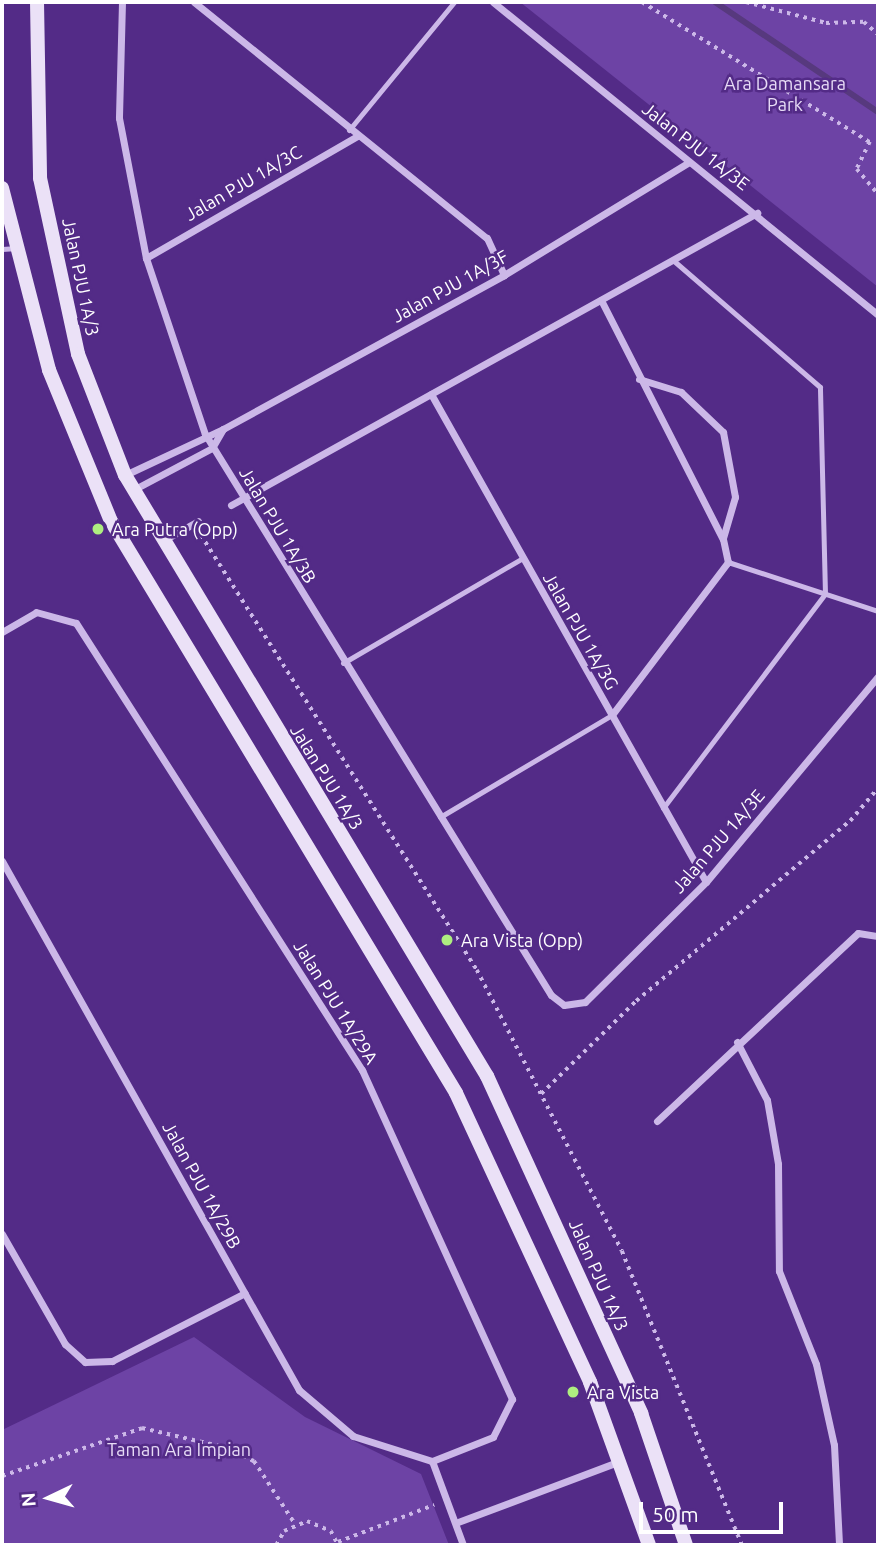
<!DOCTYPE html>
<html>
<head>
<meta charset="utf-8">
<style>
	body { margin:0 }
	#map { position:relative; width:880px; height:1547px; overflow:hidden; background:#532b87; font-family:Ubuntu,sans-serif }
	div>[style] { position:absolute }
	.green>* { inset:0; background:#6d43a5 }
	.stream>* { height:6px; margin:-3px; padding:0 3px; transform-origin:3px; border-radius:3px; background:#57397e }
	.path>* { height:3.5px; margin-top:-1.75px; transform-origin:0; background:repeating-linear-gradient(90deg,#ccb8e8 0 3.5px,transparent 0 8.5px) }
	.lane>* { height:5px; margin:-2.5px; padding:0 2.5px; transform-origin:2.5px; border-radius:2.5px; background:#ccb8e8 }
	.street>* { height:7px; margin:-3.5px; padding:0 3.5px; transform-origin:3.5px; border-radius:3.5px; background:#ccb8e8 }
	.secondary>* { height:14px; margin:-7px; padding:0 7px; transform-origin:7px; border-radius:7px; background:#ebe1f7 }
	.dots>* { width:19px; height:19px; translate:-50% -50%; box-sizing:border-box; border:4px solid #532b87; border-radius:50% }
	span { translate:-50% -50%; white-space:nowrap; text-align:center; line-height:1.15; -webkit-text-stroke:5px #532b87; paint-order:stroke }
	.park-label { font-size:18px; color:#e7dbf6 }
	.street-label { font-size:18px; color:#fff }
	.poi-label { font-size:18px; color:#fff }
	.left { translate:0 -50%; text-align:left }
	.frame { position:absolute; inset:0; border:4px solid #fff; pointer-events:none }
	.north { position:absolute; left:14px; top:1463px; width:70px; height:70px; -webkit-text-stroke:5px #532b87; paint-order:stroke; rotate:265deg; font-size:19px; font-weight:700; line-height:28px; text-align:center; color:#fff }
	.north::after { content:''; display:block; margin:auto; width:24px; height:32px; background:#fff; clip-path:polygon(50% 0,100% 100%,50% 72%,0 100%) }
	.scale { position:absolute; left:639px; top:1502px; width:144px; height:32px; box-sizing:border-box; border:4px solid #fff; border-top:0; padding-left:9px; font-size:21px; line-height:24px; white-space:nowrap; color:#fff; -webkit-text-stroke:5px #532b87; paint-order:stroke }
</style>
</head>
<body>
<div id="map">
	<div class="green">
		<div style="clip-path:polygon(520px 2px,878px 2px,878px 287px)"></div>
		<div style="clip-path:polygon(194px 1337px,305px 1417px,421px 1474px,449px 1545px,2px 1545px,2px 1430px)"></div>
	</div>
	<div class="stream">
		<div style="left:715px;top:2px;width:197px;rotate:34deg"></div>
	</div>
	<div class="path">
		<div style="left:642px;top:2px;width:268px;rotate:31.6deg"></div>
		<div style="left:870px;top:142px;width:30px;rotate:116deg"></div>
		<div style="left:857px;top:169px;width:33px;rotate:50deg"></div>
		<div style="left:746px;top:2px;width:83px;rotate:14.7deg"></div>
		<div style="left:826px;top:23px;width:38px;rotate:-2deg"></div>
		<div style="left:864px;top:22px;width:18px;rotate:41deg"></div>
		<div style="left:201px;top:535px;width:515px;rotate:57.61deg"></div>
		<div style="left:477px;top:970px;width:316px;rotate:62.7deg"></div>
		<div style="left:622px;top:1251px;width:318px;rotate:67.8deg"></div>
		<div style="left:541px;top:1094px;width:133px;rotate:-44.4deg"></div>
		<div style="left:636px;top:1001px;width:280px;rotate:-40.1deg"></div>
		<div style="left:850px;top:821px;width:43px;rotate:-49.7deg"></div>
		<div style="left:2px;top:1476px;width:148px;rotate:-18.9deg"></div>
		<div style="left:142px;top:1428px;width:88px;rotate:13.1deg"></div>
		<div style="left:228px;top:1448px;width:29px;rotate:27deg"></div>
		<div style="left:254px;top:1461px;width:75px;rotate:56.9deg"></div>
		<div style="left:338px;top:1542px;width:103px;rotate:-21.1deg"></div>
		<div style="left:276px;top:1545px;width:16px;rotate:-60deg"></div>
		<div style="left:284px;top:1531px;width:25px;rotate:-23deg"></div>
		<div style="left:307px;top:1521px;width:26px;rotate:23deg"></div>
		<div style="left:331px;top:1531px;width:16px;rotate:63deg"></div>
	</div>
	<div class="lane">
		<div style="left:349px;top:130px;width:166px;rotate:-50.6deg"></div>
		<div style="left:2px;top:249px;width:15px;rotate:-4deg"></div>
		<div style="left:728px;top:562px;width:158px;rotate:18.1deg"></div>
		<div style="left:343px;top:663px;width:206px;rotate:-30.3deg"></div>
		<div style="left:663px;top:808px;width:268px;rotate:-52.9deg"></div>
		<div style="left:825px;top:594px;width:207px;rotate:-91.4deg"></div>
		<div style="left:820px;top:387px;width:194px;rotate:-139.2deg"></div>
		<div style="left:440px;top:817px;width:200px;rotate:-30.7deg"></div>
	</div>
	<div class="street">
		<div style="left:122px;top:2px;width:116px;rotate:91.5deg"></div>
		<div style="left:119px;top:118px;width:143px;rotate:79.1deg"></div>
		<div style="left:146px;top:258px;width:186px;rotate:71.5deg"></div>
		<div style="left:205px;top:434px;width:659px;rotate:58.34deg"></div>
		<div style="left:551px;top:995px;width:16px;rotate:38deg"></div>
		<div style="left:564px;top:1005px;width:21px;rotate:-8deg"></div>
		<div style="left:585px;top:1002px;width:170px;rotate:-44.8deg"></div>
		<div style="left:706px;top:882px;width:268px;rotate:-50.1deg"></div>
		<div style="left:194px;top:2px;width:376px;rotate:38.9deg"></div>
		<div style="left:487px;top:238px;width:41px;rotate:65.3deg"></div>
		<div style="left:493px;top:2px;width:496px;rotate:39.1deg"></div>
		<div style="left:146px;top:258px;width:244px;rotate:-30deg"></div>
		<div style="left:601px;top:300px;width:268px;rotate:63deg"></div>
		<div style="left:723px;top:539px;width:24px;rotate:78deg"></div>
		<div style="left:728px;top:562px;width:192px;rotate:127.2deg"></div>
		<div style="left:639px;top:379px;width:44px;rotate:17.2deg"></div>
		<div style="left:681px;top:392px;width:58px;rotate:43.6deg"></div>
		<div style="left:723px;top:432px;width:66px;rotate:79.5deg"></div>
		<div style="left:735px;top:497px;width:43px;rotate:106.3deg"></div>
		<div style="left:431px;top:394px;width:560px;rotate:60.6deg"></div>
		<div style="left:125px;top:475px;width:108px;rotate:-25.1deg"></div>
		<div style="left:223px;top:429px;width:320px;rotate:-28.7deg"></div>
		<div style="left:504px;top:275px;width:217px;rotate:-31.4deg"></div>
		<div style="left:133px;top:490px;width:89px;rotate:-28deg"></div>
		<div style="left:212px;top:448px;width:22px;rotate:-60deg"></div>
		<div style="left:231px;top:505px;width:602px;rotate:-29.04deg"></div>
		<div style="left:164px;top:540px;width:39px;rotate:-29deg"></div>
		<div style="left:2px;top:632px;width:39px;rotate:-30deg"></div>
		<div style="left:36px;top:612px;width:41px;rotate:15.4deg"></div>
		<div style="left:76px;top:623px;width:531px;rotate:57.39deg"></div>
		<div style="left:362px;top:1070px;width:362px;rotate:65.5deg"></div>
		<div style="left:512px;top:1399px;width:42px;rotate:116.6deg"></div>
		<div style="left:493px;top:1437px;width:66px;rotate:158.5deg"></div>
		<div style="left:2px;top:861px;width:607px;rotate:60.69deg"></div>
		<div style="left:299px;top:1390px;width:71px;rotate:40.4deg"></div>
		<div style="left:353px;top:1436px;width:83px;rotate:17.6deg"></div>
		<div style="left:737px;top:1042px;width:65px;rotate:62.7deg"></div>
		<div style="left:767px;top:1100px;width:65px;rotate:80.2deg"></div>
		<div style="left:778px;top:1164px;width:107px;rotate:89.5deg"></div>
		<div style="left:779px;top:1271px;width:100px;rotate:68.3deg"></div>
		<div style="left:816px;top:1364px;width:83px;rotate:77.5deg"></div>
		<div style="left:834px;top:1445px;width:100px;rotate:87.1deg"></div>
		<div style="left:657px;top:1121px;width:275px;rotate:-43.1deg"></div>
		<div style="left:858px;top:933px;width:20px;rotate:9deg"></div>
		<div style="left:2px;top:1234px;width:127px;rotate:60.2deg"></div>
		<div style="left:65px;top:1344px;width:27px;rotate:42deg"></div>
		<div style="left:85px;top:1362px;width:27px;rotate:-2deg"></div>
		<div style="left:112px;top:1361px;width:149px;rotate:-27.1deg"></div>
		<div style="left:432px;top:1461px;width:90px;rotate:69.7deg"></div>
		<div style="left:458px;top:1522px;width:173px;rotate:-20.6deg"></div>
	</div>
	<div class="secondary">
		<div style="left:37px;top:2px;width:176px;rotate:89deg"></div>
		<div style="left:40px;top:178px;width:180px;rotate:77.8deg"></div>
		<div style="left:78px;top:354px;width:130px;rotate:68.8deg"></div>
		<div style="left:125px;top:475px;width:702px;rotate:58.94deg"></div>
		<div style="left:487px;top:1076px;width:371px;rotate:65.4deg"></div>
		<div style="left:641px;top:1413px;width:139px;rotate:71.2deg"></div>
		<div style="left:2px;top:188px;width:188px;rotate:75.5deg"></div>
		<div style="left:49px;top:370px;width:163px;rotate:67.7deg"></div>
		<div style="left:111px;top:521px;width:668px;rotate:58.9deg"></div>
		<div style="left:456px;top:1093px;width:319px;rotate:65.1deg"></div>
		<div style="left:590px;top:1382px;width:173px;rotate:70.1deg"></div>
	</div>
	<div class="dots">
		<div style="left:98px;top:529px;background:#aeee80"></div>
		<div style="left:447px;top:940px;background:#aeee80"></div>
		<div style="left:573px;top:1392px;background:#aeee80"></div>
	</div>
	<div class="park-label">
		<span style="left:785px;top:94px">Ara Damansara<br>Park</span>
		<span style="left:179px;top:1449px">Taman Ara Impian</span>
	</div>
	<div class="street-label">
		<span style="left:696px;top:146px;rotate:38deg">Jalan PJU 1A/3E</span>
		<span style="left:243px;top:183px;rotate:-30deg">Jalan PJU 1A/3C</span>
		<span style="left:81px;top:277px;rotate:78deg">Jalan PJU 1A/3</span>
		<span style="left:450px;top:286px;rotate:-29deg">Jalan PJU 1A/3F</span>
		<span style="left:278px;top:525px;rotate:59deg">Jalan PJU 1A/3B</span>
		<span style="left:581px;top:631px;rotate:60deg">Jalan PJU 1A/3G</span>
		<span style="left:327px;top:777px;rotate:58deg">Jalan PJU 1A/3</span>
		<span style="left:718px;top:841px;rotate:-49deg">Jalan PJU 1A/3E</span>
		<span style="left:336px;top:1002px;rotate:58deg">Jalan PJU 1A/29A</span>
		<span style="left:202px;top:1185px;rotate:61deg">Jalan PJU 1A/29B</span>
		<span style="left:599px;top:1275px;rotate:66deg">Jalan PJU 1A/3</span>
	</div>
	<div class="poi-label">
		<span class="left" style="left:112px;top:529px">Ara Putra (Opp)</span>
		<span class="left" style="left:461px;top:940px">Ara Vista (Opp)</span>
		<span class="left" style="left:587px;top:1392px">Ara Vista</span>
	</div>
	<div class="frame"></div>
	<div class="north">N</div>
	<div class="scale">50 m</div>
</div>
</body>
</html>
